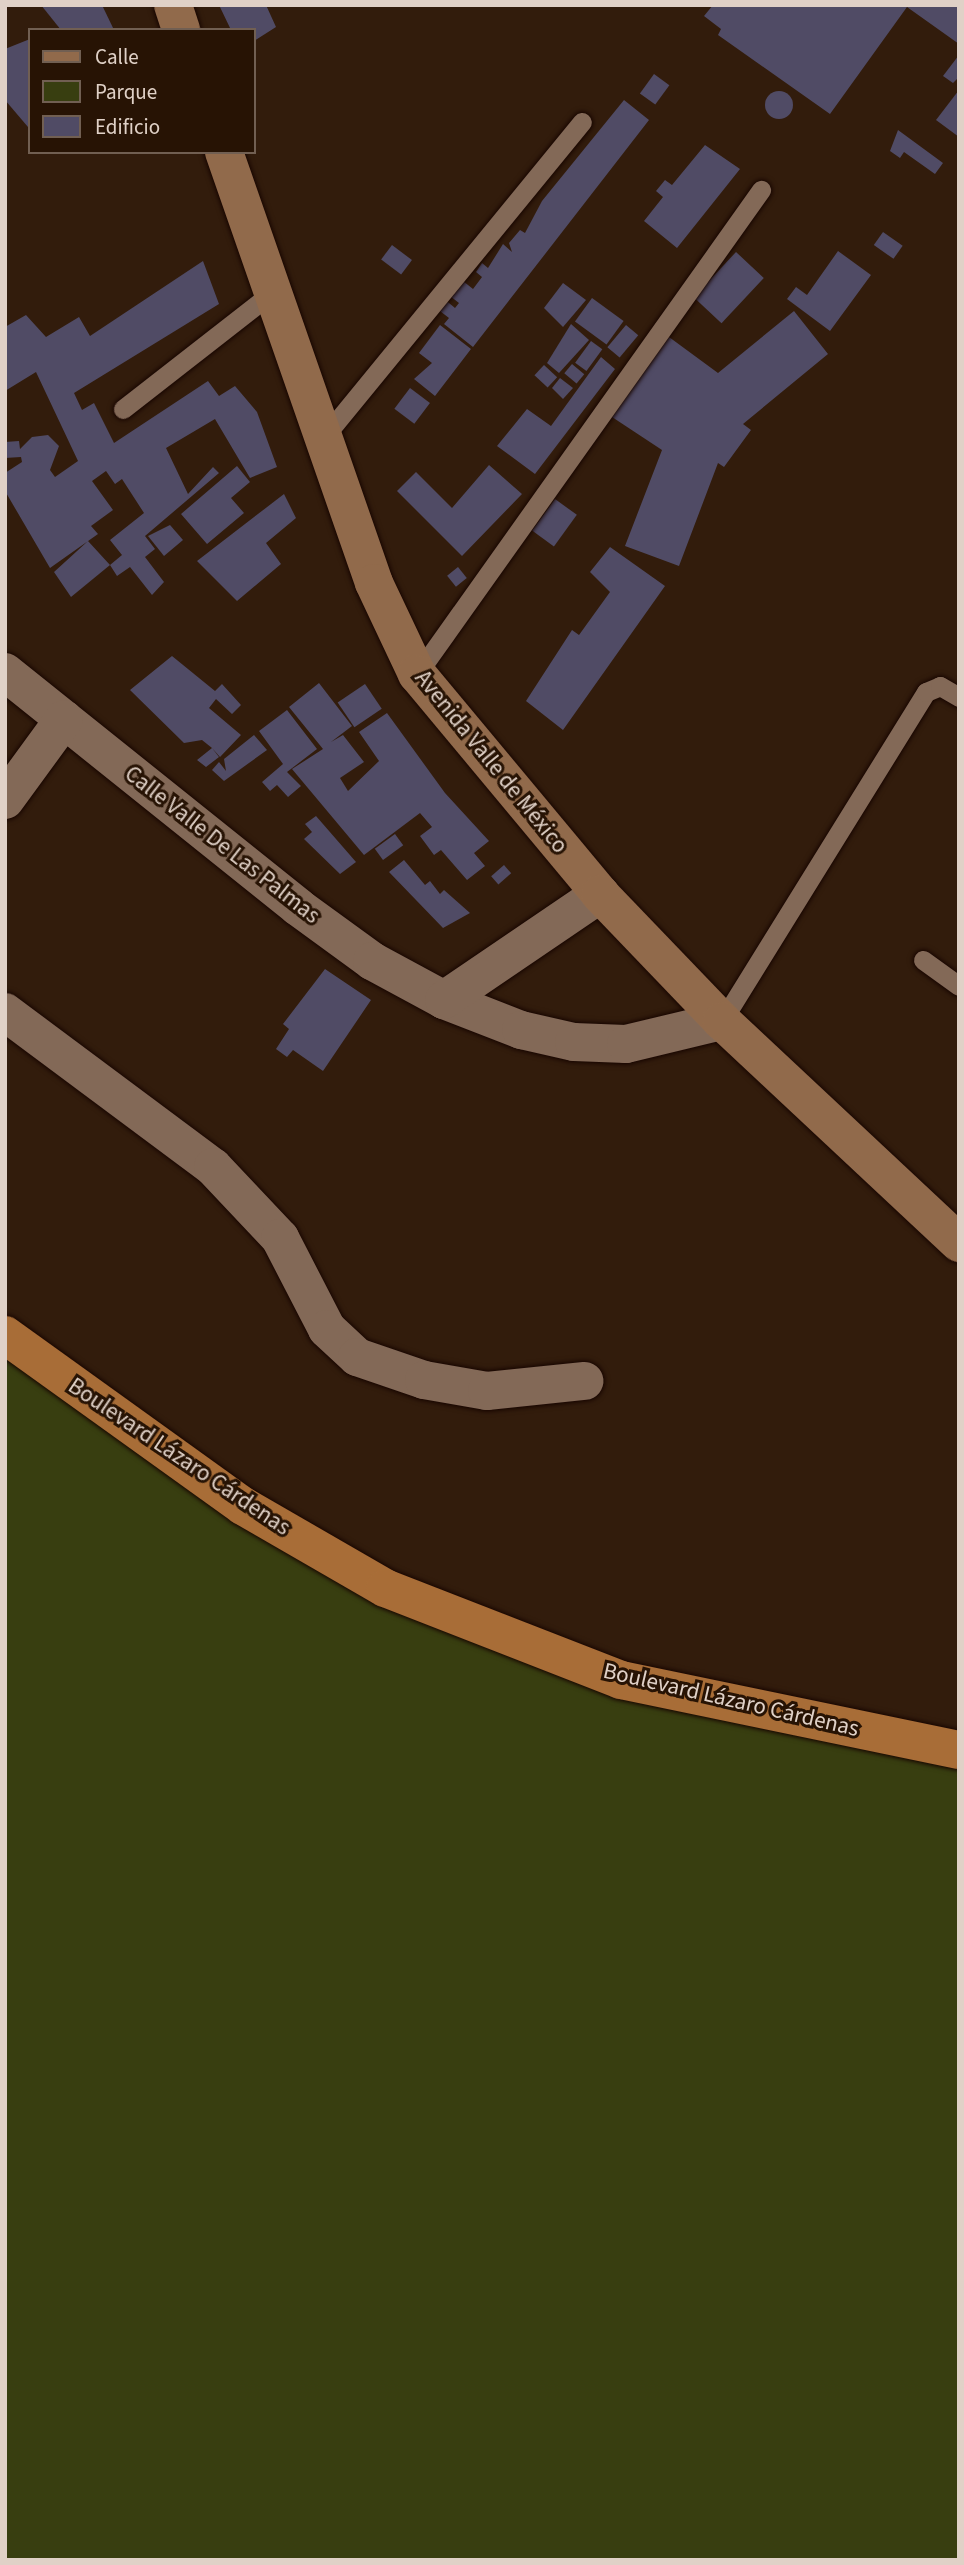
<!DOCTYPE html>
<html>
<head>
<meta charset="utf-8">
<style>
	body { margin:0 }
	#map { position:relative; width:964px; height:2565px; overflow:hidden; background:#321c0c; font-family:"Source Sans 3",sans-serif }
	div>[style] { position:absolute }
	.green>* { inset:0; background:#383e10 }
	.building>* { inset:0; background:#504b65; transform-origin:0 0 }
	.round { border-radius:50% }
	.roads { filter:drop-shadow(0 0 2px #180600) drop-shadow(0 0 2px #180600) }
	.service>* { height:19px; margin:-9.5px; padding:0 9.5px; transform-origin:9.5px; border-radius:9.5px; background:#836957 }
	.minor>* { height:38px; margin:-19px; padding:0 19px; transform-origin:19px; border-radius:19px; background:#836957 }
	.secondary>* { height:38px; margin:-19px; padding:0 19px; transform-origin:19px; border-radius:19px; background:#916a4b }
	.trunk>* { height:38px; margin:-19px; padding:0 19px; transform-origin:19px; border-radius:19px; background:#a86d37 }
	span { translate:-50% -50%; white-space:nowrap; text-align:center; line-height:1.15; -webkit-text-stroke:6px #271304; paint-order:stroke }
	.street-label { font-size:23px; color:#e0d1c7 }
	.frame { position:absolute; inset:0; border:7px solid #e0d1c7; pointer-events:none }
	.legend { position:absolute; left:28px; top:28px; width:228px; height:126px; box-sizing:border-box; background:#271304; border:2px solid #715f52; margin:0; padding:9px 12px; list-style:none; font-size:21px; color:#e0d1c7 }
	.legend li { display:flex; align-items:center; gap:14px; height:35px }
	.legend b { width:35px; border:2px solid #715f52 }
</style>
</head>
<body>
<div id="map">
	<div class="green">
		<div style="clip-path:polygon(5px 1320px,283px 1533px,621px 1681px,959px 1752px,959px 2560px,5px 2560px)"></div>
	</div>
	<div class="building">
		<div style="clip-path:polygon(41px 5px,102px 5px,114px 30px,61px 30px)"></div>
		<div style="clip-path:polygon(219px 5px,266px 5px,276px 27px,254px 41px,254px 30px,231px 30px)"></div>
		<div style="clip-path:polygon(713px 5px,959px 5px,959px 44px,907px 7px,830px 114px,718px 35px,721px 29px,704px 16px)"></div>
		<div style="clip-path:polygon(30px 39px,30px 127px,28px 127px,5px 100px,5px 49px)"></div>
		<div style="clip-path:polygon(959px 55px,959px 77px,953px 83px,943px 76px)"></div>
		<div style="left:654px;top:74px;width:19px;height:24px;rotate:36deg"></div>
		<div style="clip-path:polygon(959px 90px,959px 137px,936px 120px)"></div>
		<div class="round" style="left:765px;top:91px;width:28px;height:28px"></div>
		<div style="clip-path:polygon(624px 100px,649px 120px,473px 347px,444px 324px,449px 318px,436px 308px,443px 298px,455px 308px,459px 303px,450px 296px,463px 281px,473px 289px,482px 277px,476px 272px,482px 263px,488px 268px,503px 244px,512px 252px,509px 243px,520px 230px,525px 233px,542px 201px)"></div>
		<div style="clip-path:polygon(898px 130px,943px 163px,935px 174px,904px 152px,900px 158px,890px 151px)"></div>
		<div style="clip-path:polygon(705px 145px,740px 169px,677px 248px,644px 221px,663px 197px,656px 191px,665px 180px,672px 185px)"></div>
		<div style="left:883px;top:232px;width:24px;height:16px;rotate:35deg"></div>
		<div style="left:392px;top:245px;width:25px;height:18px;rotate:37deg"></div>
		<div style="clip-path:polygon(838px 251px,871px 275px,830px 331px,787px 299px,796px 287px,807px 295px)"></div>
		<div style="left:736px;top:252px;width:38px;height:62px;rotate:43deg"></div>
		<div style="clip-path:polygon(203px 261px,219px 304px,74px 393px,82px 410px,94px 403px,114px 443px,208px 381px,219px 396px,235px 386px,257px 412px,277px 467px,250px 478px,215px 419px,166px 448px,188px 494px,213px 467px,219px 473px,145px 536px,155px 549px,145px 557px,164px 582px,152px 595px,130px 567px,117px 576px,110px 565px,71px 597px,54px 572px,88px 541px,110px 565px,122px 555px,110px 540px,144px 513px,122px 479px,115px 484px,106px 471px,92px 481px,113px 510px,91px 526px,98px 534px,50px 568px,5px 491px,5px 473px,22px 462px,21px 457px,5px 458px,5px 442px,19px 441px,20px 449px,32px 437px,48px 435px,59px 446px,50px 470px,55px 477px,78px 461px,36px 372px,5px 391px,5px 327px,26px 315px,46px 337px,79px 317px,90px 336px)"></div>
		<div style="clip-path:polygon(563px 283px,586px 300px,563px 327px,544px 308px)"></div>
		<div style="left:592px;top:298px;width:39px;height:29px;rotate:36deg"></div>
		<div style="clip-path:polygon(794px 311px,828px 354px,743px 424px,751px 430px,724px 467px,718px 463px,679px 566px,625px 546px,662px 450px,612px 417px,669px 337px,718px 373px)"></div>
		<div style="clip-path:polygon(571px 324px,589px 340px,559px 373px,547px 363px)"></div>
		<div style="clip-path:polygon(440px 325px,471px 349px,435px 396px,414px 379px,432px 363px,419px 353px)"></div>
		<div style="left:626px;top:325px;width:16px;height:29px;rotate:40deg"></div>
		<div style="left:591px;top:341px;width:14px;height:27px;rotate:36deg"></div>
		<div style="clip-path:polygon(601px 357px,615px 369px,535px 474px,497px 446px,527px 409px,551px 426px)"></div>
		<div style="left:572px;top:364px;width:16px;height:12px;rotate:40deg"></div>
		<div style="left:544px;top:365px;width:18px;height:14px;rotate:43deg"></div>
		<div style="clip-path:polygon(560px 378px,573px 388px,563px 399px,552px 388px)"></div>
		<div style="left:410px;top:388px;width:25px;height:26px;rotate:37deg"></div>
		<div style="clip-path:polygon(489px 465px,522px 494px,462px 556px,397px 491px,416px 472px,452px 508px)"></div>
		<div style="clip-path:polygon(237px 466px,250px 482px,231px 498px,244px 513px,207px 544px,181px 514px)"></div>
		<div style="clip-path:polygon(284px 494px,296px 518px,266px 543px,281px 564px,237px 601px,197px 561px)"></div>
		<div style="left:555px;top:499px;width:27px;height:39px;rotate:36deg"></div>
		<div style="clip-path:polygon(170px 525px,183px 540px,164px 556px,148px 536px)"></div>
		<div style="clip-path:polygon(610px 547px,665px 586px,563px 730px,526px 701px,572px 630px,579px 635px,610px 592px,590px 572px)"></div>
		<div style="left:458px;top:567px;width:14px;height:14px;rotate:51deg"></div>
		<div style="clip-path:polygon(172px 656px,215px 691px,222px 684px,241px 705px,232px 714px,216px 699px,209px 708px,241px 735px,220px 757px,212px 748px,219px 757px,206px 767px,197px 760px,212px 748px,202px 740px,184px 743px,130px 690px)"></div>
		<div style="clip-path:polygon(319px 683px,352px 726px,331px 742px,343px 735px,364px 762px,340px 778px,348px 791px,379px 761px,359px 732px,387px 713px,445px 793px,489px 841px,474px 853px,485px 866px,467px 880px,441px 850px,434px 855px,420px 836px,432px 827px,420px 813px,364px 855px,292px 769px,323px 749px,289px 707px)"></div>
		<div style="left:365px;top:684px;width:30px;height:33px;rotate:56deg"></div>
		<div style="clip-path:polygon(287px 710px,317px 749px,287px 772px,301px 786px,288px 797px,277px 785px,270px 791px,262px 782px,283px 764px,259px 731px)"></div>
		<div style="clip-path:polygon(254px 735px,267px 750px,224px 781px,212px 770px,219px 762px,226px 771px,224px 759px)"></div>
		<div style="clip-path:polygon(316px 816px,356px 862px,340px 874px,304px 839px,312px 832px,305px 824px)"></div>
		<div style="left:395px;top:834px;width:14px;height:25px;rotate:54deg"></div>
		<div style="clip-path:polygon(404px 860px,425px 885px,430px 881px,440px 894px,444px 890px,470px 913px,443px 928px,389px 872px)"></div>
		<div style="left:504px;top:865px;width:11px;height:17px;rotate:49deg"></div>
		<div style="clip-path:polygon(325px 969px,371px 1000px,323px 1071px,293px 1050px,287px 1057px,276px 1049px,289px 1029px,283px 1024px)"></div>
	</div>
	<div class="roads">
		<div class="service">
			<div style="left:123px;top:409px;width:190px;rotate:-38deg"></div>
			<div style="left:324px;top:437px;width:407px;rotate:-50.7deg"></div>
			<div style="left:417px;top:674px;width:594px;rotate:-54.6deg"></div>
			<div style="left:923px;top:960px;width:44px;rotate:35.8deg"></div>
			<div style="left:722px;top:1021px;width:387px;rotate:-58.2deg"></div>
			<div style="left:926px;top:692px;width:15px;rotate:-23deg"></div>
			<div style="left:940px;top:686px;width:22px;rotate:30deg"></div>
		</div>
		<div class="minor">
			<div style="left:5px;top:672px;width:376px;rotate:38.7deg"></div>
			<div style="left:298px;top:907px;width:92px;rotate:36.1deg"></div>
			<div style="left:372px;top:961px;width:82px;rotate:28.4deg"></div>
			<div style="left:444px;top:1000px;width:83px;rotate:21.3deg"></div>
			<div style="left:521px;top:1030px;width:54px;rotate:12.8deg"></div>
			<div style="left:574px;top:1042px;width:52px;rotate:2.2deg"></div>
			<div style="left:626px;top:1044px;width:99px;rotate:-13.5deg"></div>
			<div style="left:5px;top:800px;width:100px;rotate:-53.9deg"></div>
			<div style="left:444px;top:1000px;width:189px;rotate:-34.2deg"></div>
			<div style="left:5px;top:1012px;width:259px;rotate:36.7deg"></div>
			<div style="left:213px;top:1167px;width:98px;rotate:46.7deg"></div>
			<div style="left:280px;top:1238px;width:102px;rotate:62.7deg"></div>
			<div style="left:327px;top:1329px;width:41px;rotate:43deg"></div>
			<div style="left:357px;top:1357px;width:71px;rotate:18.9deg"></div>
			<div style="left:424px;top:1380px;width:64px;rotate:9.9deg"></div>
			<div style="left:487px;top:1391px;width:98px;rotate:-5.9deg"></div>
		</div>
		<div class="secondary">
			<div style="left:173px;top:5px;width:26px;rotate:72deg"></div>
			<div style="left:224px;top:152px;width:456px;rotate:70.8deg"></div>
			<div style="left:374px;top:583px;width:101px;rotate:64.7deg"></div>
			<div style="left:417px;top:674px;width:286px;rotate:50.2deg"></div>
			<div style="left:600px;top:894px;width:176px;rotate:46.2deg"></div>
			<div style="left:722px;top:1021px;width:325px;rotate:43.1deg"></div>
		</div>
		<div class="trunk">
			<div style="left:5px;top:1335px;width:293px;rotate:35.7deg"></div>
			<div style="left:243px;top:1506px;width:164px;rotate:30deg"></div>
			<div style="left:385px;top:1588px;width:253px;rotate:21.3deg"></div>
			<div style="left:621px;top:1680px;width:345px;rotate:11.7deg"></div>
		</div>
	</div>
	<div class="street-label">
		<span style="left:491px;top:762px;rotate:51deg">Avenida Valle de México</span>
		<span style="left:222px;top:845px;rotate:38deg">Calle Valle De Las Palmas</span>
		<span style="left:179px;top:1457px;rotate:34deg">Boulevard Lázaro Cárdenas</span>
		<span style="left:731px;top:1700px;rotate:13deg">Boulevard Lázaro Cárdenas</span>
	</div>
	<div class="frame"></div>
	<ul class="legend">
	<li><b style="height:9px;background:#916a4b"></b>Calle</li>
	<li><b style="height:19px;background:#383e10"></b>Parque</li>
	<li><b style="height:19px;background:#504b65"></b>Edificio</li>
	</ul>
</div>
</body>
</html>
